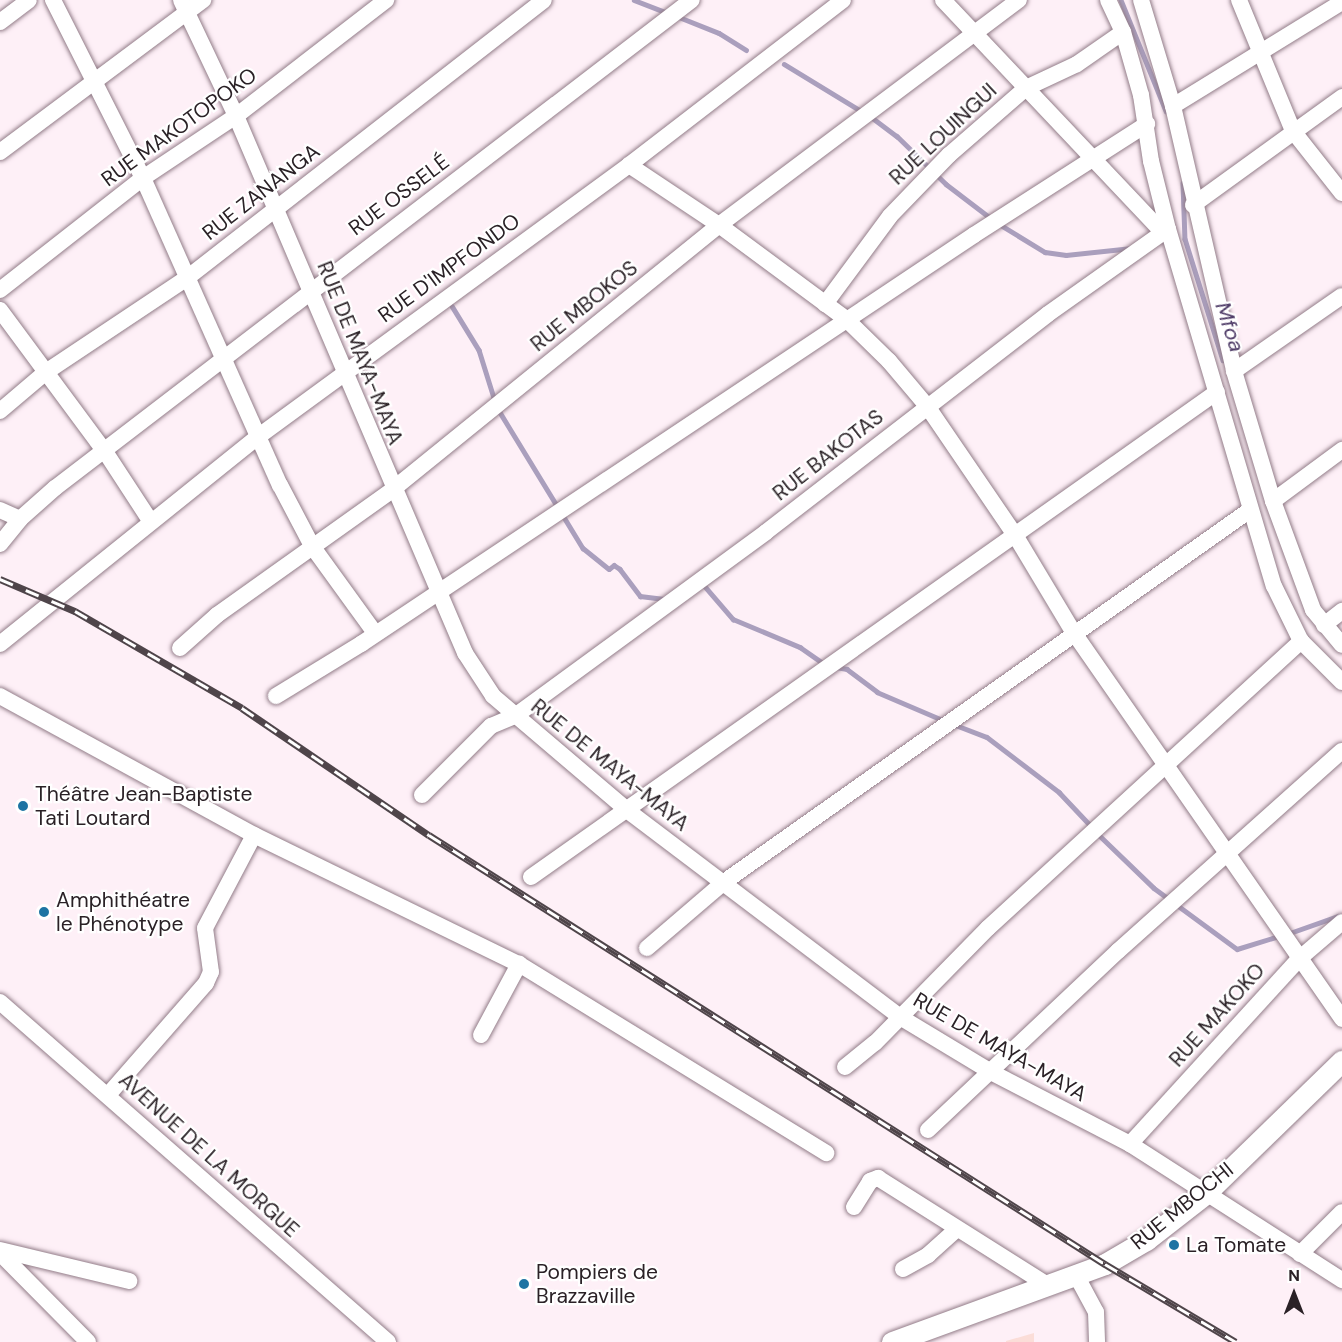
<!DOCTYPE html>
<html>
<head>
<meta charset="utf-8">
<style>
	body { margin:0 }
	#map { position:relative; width:1342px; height:1342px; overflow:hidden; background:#fef0f7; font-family:"DM Sans",sans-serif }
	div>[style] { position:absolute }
	.green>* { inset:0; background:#fbddd8 }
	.stream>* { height:4.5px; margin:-2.25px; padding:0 2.25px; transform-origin:2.25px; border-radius:2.25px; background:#aa9fbd }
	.roads { filter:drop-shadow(0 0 2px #927c88) drop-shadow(0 0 2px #927c88) }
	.minor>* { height:16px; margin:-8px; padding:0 8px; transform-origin:8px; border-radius:8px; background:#fff }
	.major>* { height:21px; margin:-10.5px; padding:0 10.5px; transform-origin:10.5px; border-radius:10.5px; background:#fff }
	.rail>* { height:7px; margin-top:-3.5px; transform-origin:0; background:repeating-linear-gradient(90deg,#fff 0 14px,#4f454a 0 28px); box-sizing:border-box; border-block:2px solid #4f454a }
	.dots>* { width:16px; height:16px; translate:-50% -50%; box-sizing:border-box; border:3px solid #fff; border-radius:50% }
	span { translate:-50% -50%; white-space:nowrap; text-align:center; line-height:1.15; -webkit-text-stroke:4.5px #fff; paint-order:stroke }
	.street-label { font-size:21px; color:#2a2126 }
	.poi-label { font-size:21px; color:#2a2126 }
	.left { translate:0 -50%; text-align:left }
	.water-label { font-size:22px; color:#4e3b67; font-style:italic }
	.north { position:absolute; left:1264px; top:1264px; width:60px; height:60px; -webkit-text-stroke:4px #fff; paint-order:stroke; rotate:0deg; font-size:16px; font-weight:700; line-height:24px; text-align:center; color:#2a2126 }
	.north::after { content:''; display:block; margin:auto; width:21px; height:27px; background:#2a2126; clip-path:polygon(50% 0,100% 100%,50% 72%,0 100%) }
</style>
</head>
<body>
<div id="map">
	<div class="green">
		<div style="clip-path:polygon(1034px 1333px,1034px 1342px,1006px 1342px,1006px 1341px)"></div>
	</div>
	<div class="stream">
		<div style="left:634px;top:0;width:36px;rotate:21deg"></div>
		<div style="left:1121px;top:0;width:120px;rotate:67.9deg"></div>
		<div style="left:679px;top:17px;width:43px;rotate:21.8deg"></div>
		<div style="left:719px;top:33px;width:32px;rotate:32deg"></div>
		<div style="left:784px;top:64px;width:92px;rotate:31.3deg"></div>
		<div style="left:870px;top:116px;width:34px;rotate:37deg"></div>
		<div style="left:897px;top:136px;width:69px;rotate:44.4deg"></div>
		<div style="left:946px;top:184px;width:58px;rotate:37.3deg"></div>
		<div style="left:1183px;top:183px;width:56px;rotate:88deg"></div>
		<div style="left:1185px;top:239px;width:127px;rotate:72.6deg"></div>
		<div style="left:999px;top:224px;width:54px;rotate:31.3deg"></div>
		<div style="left:1045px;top:252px;width:21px;rotate:8deg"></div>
		<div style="left:1066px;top:255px;width:66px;rotate:-6.1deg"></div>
		<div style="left:452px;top:306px;width:52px;rotate:58.5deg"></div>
		<div style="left:479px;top:350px;width:53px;rotate:72.6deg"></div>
		<div style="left:498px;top:409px;width:163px;rotate:58.6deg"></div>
		<div style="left:583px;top:548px;width:33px;rotate:39deg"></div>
		<div style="left:609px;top:569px;width:6px;rotate:-39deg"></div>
		<div style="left:614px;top:565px;width:7px;rotate:34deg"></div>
		<div style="left:620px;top:569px;width:34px;rotate:53deg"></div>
		<div style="left:640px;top:596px;width:26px;rotate:7deg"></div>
		<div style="left:702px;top:583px;width:48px;rotate:49.3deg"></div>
		<div style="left:733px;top:619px;width:73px;rotate:22.7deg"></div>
		<div style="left:800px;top:647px;width:29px;rotate:35deg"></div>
		<div style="left:836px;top:667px;width:11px;rotate:10deg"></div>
		<div style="left:847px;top:669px;width:38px;rotate:37deg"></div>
		<div style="left:877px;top:692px;width:74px;rotate:23.1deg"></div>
		<div style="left:953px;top:724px;width:36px;rotate:21deg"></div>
		<div style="left:987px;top:737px;width:91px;rotate:37.4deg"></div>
		<div style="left:1059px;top:792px;width:48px;rotate:46.7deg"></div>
		<div style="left:1097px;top:833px;width:79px;rotate:44deg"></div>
		<div style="left:1154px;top:888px;width:103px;rotate:36.3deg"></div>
		<div style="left:1237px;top:949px;width:44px;rotate:-17.2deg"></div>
		<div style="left:1287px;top:934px;width:54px;rotate:-19.4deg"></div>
	</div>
	<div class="roads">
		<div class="minor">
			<div style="left:53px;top:0;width:199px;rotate:63.2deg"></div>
			<div style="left:143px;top:178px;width:336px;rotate:66deg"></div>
			<div style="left:280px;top:485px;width:69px;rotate:62.3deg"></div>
			<div style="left:312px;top:546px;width:107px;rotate:54.1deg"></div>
			<div style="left:181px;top:0;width:128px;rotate:64.6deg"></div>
			<div style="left:236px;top:116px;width:584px;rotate:66.9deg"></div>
			<div style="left:465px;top:653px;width:51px;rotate:56.9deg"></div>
			<div style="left:493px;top:696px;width:177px;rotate:40.4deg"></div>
			<div style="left:628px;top:811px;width:341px;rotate:37.1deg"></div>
			<div style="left:900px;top:1017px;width:106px;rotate:31.1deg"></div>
			<div style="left:991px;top:1072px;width:157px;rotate:27.4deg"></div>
			<div style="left:1130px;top:1144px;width:252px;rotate:32.7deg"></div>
			<div style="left:943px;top:0;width:320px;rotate:46.6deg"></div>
			<div style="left:1108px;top:0;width:35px;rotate:65deg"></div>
			<div style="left:1123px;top:32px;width:66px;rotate:74.1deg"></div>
			<div style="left:1141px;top:95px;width:67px;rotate:81.4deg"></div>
			<div style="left:1151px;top:161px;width:70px;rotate:76deg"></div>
			<div style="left:1168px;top:229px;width:372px;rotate:73.5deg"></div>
			<div style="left:1274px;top:586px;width:61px;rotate:63.9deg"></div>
			<div style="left:1301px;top:641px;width:58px;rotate:45deg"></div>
			<div style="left:1141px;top:0;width:111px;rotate:73.2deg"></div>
			<div style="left:1173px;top:106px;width:272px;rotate:77deg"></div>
			<div style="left:1234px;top:371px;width:136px;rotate:73.3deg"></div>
			<div style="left:1273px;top:501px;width:116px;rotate:69.8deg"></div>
			<div style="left:1313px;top:610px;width:45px;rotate:50.4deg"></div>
			<div style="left:1239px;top:0;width:142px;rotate:67.6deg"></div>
			<div style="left:1293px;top:131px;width:79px;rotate:51.7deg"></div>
			<div style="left:0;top:22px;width:36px;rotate:-37deg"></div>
			<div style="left:1173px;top:106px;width:198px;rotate:-31.6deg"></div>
			<div style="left:0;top:152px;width:254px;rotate:-36.8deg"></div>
			<div style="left:629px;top:165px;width:108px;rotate:33.7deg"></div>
			<div style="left:719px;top:225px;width:158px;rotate:36.5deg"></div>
			<div style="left:846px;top:319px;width:60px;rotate:44.3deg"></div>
			<div style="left:889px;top:361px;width:59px;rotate:49.8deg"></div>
			<div style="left:927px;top:406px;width:156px;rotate:55.7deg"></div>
			<div style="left:1015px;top:535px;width:114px;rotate:59deg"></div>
			<div style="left:1074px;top:633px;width:470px;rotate:55.2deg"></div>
			<div style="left:1193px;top:205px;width:184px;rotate:-35.9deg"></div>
			<div style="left:0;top:290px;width:182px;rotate:-38.1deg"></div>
			<div style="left:143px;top:178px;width:112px;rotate:-33.7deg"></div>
			<div style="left:236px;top:116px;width:190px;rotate:-37.7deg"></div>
			<div style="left:825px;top:304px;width:109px;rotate:-53.5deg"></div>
			<div style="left:890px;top:216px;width:85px;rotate:-46deg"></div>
			<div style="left:949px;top:155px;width:102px;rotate:-41deg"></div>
			<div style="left:1026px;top:88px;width:56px;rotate:-25.2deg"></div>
			<div style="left:1077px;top:64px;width:56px;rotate:-34.8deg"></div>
			<div style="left:0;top:310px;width:178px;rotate:53.5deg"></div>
			<div style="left:106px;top:453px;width:82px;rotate:56.9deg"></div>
			<div style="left:1234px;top:371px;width:131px;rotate:-34.8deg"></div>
			<div style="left:0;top:411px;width:60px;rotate:-40.3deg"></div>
			<div style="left:46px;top:372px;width:169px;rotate:-33.7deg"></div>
			<div style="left:187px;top:278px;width:452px;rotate:-37.9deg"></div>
			<div style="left:1273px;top:501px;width:86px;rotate:-36.5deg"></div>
			<div style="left:0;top:510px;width:22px;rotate:24deg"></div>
			<div style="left:0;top:544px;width:32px;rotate:-51deg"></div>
			<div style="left:20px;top:519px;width:47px;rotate:-41.5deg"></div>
			<div style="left:55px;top:488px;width:802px;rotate:-37.46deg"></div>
			<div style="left:1324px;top:625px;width:23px;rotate:-38deg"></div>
			<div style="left:0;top:644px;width:332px;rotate:-38.8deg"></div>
			<div style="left:259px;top:436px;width:459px;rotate:-36.2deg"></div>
			<div style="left:629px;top:165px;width:270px;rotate:-37.6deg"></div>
			<div style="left:180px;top:648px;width:50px;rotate:-41.7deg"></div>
			<div style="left:217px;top:615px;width:215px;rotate:-35.5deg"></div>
			<div style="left:392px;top:490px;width:421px;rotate:-39deg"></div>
			<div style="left:719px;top:225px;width:375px;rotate:-36.9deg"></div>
			<div style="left:0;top:696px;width:290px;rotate:28.7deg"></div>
			<div style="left:254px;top:835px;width:295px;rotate:26deg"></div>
			<div style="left:519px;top:964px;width:361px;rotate:31.6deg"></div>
			<div style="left:276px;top:696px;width:100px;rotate:-31.5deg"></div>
			<div style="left:361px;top:644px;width:737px;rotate:-33.71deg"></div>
			<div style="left:974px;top:235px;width:206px;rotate:-32.7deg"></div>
			<div style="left:422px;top:795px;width:98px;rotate:-45deg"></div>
			<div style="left:491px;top:726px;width:26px;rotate:-23deg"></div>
			<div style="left:515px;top:716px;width:311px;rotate:-36.2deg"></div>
			<div style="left:766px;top:532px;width:356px;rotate:-37.7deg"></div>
			<div style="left:1048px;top:314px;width:147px;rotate:-35.3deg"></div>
			<div style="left:531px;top:877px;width:840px;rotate:-35.26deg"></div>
			<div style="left:647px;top:948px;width:101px;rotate:-40.6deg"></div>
			<div style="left:724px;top:882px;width:644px;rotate:-35.27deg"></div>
			<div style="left:0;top:1002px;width:516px;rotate:41.23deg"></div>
			<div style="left:481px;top:1035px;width:81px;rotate:-61.8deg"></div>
			<div style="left:845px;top:1067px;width:38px;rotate:-39deg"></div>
			<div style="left:875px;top:1043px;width:161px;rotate:-45.5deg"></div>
			<div style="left:988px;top:928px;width:425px;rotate:-42.5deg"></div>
			<div style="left:108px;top:1095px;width:149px;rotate:-48.8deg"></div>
			<div style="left:206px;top:983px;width:12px;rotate:-66deg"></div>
			<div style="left:211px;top:972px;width:44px;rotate:-97.8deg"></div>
			<div style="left:205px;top:928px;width:105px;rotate:-62.2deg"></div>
			<div style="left:928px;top:1130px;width:261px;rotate:-43.3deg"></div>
			<div style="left:1118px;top:951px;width:300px;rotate:-41.8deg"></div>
			<div style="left:1130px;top:1144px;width:252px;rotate:-47.6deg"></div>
			<div style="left:1300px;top:958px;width:55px;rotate:-40.6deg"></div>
			<div style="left:854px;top:1207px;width:31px;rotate:-58deg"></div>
			<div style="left:870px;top:1181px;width:9px;rotate:-21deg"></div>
			<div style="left:878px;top:1178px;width:200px;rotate:32.3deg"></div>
			<div style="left:0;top:1250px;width:133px;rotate:13.5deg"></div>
			<div style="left:0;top:1253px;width:125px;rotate:45.3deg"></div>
			<div style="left:1300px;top:1254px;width:59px;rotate:-45deg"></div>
			<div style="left:903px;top:1269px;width:29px;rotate:-29deg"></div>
			<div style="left:928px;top:1255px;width:38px;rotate:-42deg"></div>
			<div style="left:1076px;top:1275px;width:42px;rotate:61.6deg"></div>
			<div style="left:1096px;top:1312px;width:30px;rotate:88deg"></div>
		</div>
		<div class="major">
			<div style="left:892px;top:1342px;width:227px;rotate:-20.1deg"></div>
			<div style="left:1105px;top:1264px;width:48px;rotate:-30.3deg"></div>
			<div style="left:1146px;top:1240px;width:75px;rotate:-37.9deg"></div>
			<div style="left:1205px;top:1194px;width:191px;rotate:-44.2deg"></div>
		</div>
	</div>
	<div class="rail">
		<div style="left:0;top:579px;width:82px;rotate:23.1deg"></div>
		<div style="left:75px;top:611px;width:193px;rotate:30.1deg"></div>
		<div style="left:242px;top:708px;width:226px;rotate:34.2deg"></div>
		<div style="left:429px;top:835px;width:801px;rotate:32.4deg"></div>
		<div style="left:1105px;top:1264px;width:152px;rotate:30.8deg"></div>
	</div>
	<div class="dots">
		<div style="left:23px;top:806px;background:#1d74a3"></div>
		<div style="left:44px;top:912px;background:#1d74a3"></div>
		<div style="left:1174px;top:1245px;background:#1d74a3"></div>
		<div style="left:524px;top:1284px;background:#1d74a3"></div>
	</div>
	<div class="street-label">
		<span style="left:179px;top:127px;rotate:-36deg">RUE MAKOTOPOKO</span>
		<span style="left:943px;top:134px;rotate:-43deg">RUE LOUINGUI</span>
		<span style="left:261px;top:192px;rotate:-38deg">RUE ZANANGA</span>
		<span style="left:399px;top:195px;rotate:-37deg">RUE OSSELÉ</span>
		<span style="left:449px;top:268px;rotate:-36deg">RUE D'IMPFONDO</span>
		<span style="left:584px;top:306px;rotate:-39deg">RUE MBOKOS</span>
		<span style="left:360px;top:353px;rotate:68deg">RUE DE MAYA-MAYA</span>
		<span style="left:828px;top:455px;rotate:-38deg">RUE BAKOTAS</span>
		<span style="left:610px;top:765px;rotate:39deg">RUE DE MAYA-MAYA</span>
		<span style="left:1217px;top:1015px;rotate:-48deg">RUE MAKOKO</span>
		<span style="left:1000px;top:1047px;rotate:30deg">RUE DE MAYA-MAYA</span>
		<span style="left:209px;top:1155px;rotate:42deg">AVENUE DE LA MORGUE</span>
		<span style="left:1182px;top:1206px;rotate:-39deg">RUE MBOCHI</span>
	</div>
	<div class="poi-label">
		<span class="left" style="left:35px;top:806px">Théâtre Jean-Baptiste<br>Tati Loutard</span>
		<span class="left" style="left:56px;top:912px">Amphithéatre<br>le Phénotype</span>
		<span class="left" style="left:1186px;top:1245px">La Tomate</span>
		<span class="left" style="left:536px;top:1284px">Pompiers de<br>Brazzaville</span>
	</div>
	<div class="water-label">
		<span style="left:1230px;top:327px;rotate:72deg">Mfoa</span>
	</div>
	<div class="north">N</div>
</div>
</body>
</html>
